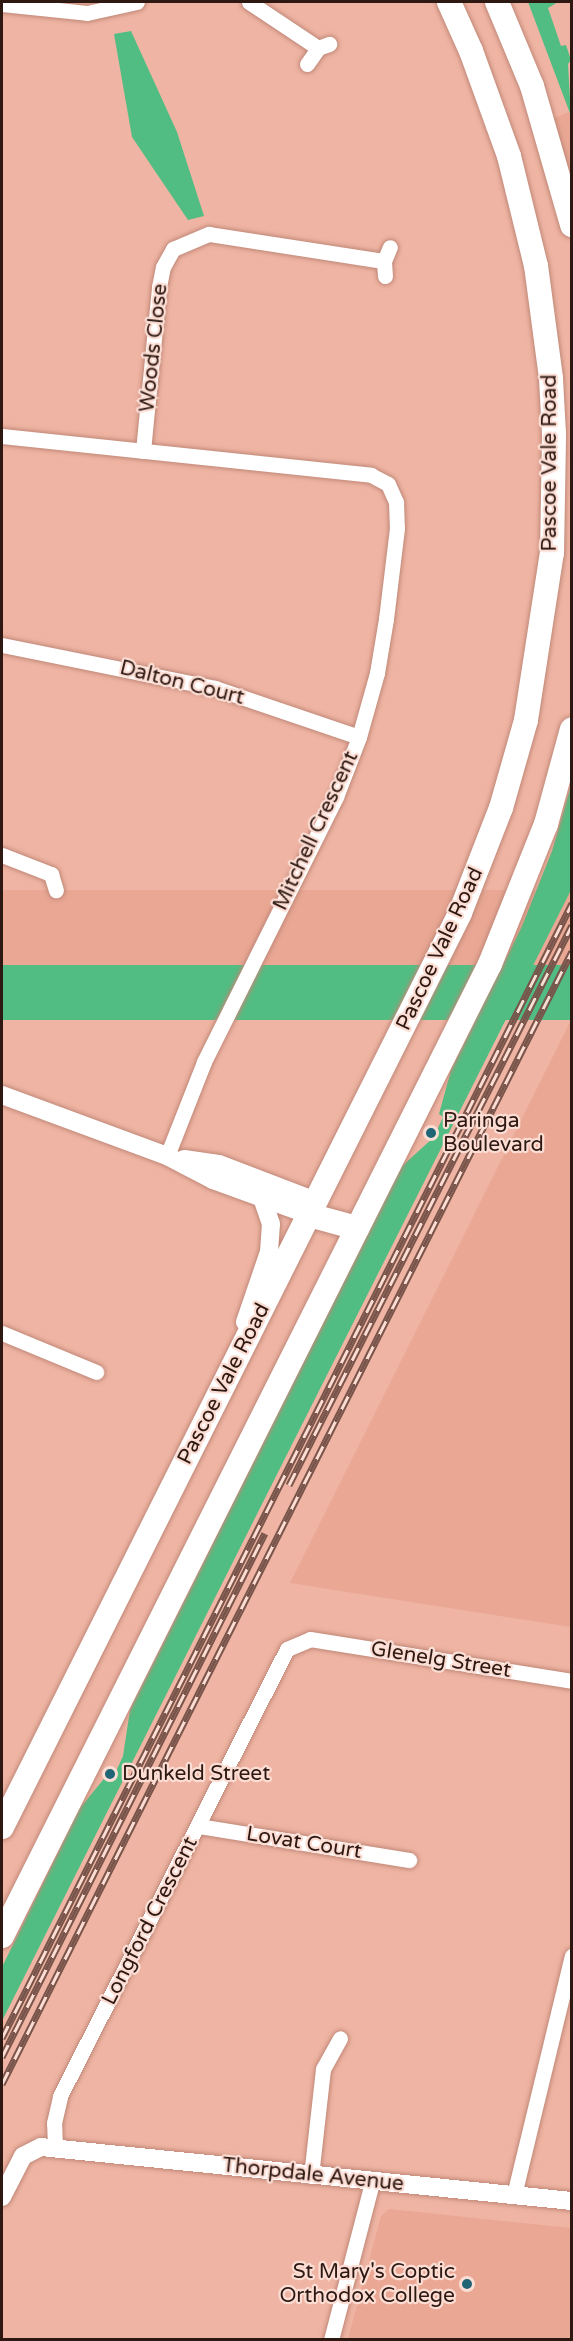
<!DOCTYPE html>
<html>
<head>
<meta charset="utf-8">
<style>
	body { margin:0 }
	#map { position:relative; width:573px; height:2341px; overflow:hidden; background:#efb4a3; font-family:"Varela Round",sans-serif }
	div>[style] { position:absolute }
	.built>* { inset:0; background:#e9a794; transform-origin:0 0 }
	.green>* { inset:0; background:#52bd82; transform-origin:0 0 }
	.roads { filter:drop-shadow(0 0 2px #c08878) drop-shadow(0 0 2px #c08878) }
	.minor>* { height:15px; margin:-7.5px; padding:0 7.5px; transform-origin:7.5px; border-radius:7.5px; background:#fff }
	.tertiary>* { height:18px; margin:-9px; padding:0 9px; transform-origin:9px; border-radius:9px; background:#fff }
	.primary>* { height:24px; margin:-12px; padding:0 12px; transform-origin:12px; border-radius:12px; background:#fff }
	.rail>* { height:7px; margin-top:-3.5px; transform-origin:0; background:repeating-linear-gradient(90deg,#fcddd4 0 14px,#78544a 0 28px); box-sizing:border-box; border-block:2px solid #78544a }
	.dots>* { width:16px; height:16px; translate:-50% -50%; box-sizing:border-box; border:3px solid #fcddd4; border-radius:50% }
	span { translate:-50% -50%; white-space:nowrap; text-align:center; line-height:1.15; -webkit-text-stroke:4.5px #fcddd4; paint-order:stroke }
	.street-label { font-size:21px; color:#2d1812 }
	.poi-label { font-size:21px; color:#2d1812 }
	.left { translate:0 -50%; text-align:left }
	.right { translate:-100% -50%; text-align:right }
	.frame { position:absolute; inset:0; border:3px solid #2d1812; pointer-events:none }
</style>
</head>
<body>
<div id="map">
	<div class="built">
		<div style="clip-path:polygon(571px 111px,571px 225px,544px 122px)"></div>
		<div style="left:571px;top:890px;width:75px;height:1266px;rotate:90deg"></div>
		<div style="clip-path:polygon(571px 1020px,571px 1627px,290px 1583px,456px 1251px)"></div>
		<div style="clip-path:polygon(389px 2209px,571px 2228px,571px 2339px,348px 2339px,381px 2216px)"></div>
	</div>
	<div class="green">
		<div style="clip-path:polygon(528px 2px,558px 2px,548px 8px,561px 46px,566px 45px,571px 60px,568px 64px,571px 116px)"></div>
		<div style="clip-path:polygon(131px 31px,177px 132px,204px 216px,188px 220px,132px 137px,114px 34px)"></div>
		<div style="clip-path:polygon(571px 785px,571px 890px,2px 2021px,2px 1967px,80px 1808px,107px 1775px,113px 1778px,123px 1756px,130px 1710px,401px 1167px,434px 1137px,443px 1117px,439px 1114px,451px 1070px,522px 926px,552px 851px)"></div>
		<div style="left:571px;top:965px;width:55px;height:1265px;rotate:90deg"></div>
	</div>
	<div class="roads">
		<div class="minor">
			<div style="left:249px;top:2px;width:83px;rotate:33.7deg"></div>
			<div style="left:2px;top:4px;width:85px;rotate:6deg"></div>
			<div style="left:87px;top:13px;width:51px;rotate:-12.4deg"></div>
			<div style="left:307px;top:64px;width:19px;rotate:-55deg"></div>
			<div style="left:318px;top:48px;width:12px;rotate:-20deg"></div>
			<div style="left:385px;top:276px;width:15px;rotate:-94deg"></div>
			<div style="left:384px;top:261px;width:15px;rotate:-67deg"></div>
			<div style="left:2px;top:436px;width:371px;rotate:6deg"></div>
			<div style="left:371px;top:475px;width:19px;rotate:28deg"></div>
			<div style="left:388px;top:484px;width:20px;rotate:66deg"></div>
			<div style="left:396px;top:502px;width:26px;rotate:88deg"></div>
			<div style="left:397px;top:528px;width:92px;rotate:96.9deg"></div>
			<div style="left:386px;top:619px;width:55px;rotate:99.5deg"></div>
			<div style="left:377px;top:673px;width:66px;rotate:105.7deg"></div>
			<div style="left:359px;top:737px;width:64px;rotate:111deg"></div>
			<div style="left:336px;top:797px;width:296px;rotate:116.5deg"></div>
			<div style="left:204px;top:1062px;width:101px;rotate:111.5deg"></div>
			<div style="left:143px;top:451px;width:165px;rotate:-84.4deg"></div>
			<div style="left:159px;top:287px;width:20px;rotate:-79deg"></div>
			<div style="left:163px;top:267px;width:21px;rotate:-61deg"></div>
			<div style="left:173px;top:249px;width:39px;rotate:-23deg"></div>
			<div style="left:209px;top:234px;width:177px;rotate:8.8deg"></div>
			<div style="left:2px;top:645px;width:217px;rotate:11.4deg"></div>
			<div style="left:215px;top:688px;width:152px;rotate:18.8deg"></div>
			<div style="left:2px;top:855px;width:53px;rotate:21.2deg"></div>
			<div style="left:51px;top:874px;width:17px;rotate:73deg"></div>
			<div style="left:2px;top:1333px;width:102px;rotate:22.5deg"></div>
			<div style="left:199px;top:1826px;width:213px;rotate:9.2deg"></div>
			<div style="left:55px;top:2148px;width:25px;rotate:-92deg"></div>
			<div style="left:54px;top:2123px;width:28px;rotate:-77deg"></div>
			<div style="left:60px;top:2096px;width:501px;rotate:-63.08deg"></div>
			<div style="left:287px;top:1649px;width:25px;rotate:-23deg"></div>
			<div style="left:310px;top:1639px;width:265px;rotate:9.1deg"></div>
			<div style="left:311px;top:2176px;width:108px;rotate:-83.6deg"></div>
			<div style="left:323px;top:2069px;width:35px;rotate:-61deg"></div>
			<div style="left:514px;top:2195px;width:246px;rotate:-76.4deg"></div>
			<div style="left:331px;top:2340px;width:162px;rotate:-75.4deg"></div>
		</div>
		<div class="tertiary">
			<div style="left:2px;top:1095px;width:176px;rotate:20.3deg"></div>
			<div style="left:167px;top:1156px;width:52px;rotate:27.6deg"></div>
			<div style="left:213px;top:1180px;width:102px;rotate:20deg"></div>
			<div style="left:184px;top:1159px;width:35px;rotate:8deg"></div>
			<div style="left:219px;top:1164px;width:104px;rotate:20.9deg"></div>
			<div style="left:245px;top:1322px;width:74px;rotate:-71.1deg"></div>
			<div style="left:269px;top:1252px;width:28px;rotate:-86deg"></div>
			<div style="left:271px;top:1224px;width:28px;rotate:-109deg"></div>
			<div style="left:2px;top:2197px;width:46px;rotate:-62.9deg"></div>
			<div style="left:23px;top:2156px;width:20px;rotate:-27deg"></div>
			<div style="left:41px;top:2147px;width:534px;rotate:5.81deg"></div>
		</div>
		<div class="primary">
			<div style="left:497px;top:2px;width:91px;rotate:67.4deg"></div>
			<div style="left:532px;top:86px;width:145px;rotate:73.9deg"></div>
			<div style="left:309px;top:1215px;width:50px;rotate:15.2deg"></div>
			<div style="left:2px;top:1827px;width:1022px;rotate:-63.38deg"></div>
			<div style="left:460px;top:913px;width:113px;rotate:-68.7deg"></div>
			<div style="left:501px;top:808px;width:91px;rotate:-74.1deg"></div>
			<div style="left:526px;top:720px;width:169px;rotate:-81.2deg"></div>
			<div style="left:552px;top:553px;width:119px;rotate:-89deg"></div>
			<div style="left:554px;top:434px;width:56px;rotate:-93.1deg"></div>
			<div style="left:551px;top:378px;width:113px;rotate:-97.6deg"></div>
			<div style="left:536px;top:266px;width:113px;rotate:-103.8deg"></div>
			<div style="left:509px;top:156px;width:112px;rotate:-109.9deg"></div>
			<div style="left:471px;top:51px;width:54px;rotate:-114.2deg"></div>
			<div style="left:2px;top:1936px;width:1088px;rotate:-63.34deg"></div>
			<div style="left:490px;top:964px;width:151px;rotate:-68.2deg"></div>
			<div style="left:546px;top:824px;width:98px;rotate:-74.7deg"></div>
		</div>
	</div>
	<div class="rail">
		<div style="left:289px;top:1485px;width:627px;rotate:-63.19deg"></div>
		<div style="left:2px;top:2038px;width:1270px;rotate:-63.33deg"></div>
		<div style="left:2px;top:2057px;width:586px;rotate:-63.35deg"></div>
		<div style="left:2px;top:2084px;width:1268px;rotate:-63.29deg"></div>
	</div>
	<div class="dots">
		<div style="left:431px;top:1133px;background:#1f6575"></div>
		<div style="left:110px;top:1774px;background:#1f6575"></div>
		<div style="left:467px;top:2284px;background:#1f6575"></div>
	</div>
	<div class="street-label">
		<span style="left:154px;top:348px;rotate:-84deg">Woods Close</span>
		<span style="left:550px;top:463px;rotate:-90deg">Pascoe Vale Road</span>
		<span style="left:182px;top:683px;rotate:14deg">Dalton Court</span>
		<span style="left:316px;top:831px;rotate:-65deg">Mitchell Crescent</span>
		<span style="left:440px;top:949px;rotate:-65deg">Pascoe Vale Road</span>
		<span style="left:224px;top:1384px;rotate:-63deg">Pascoe Vale Road</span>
		<span style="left:441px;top:1660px;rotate:9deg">Glenelg Street</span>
		<span style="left:304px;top:1843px;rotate:9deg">Lovat Court</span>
		<span style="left:150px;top:1921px;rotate:-63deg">Longford Crescent</span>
		<span style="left:313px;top:2175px;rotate:6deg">Thorpdale Avenue</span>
	</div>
	<div class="poi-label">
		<span class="left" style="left:443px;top:1133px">Paringa<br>Boulevard</span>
		<span class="left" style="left:122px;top:1774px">Dunkeld Street</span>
		<span class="right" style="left:455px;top:2284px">St Mary's Coptic<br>Orthodox College</span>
	</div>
	<div class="frame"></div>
</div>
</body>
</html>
